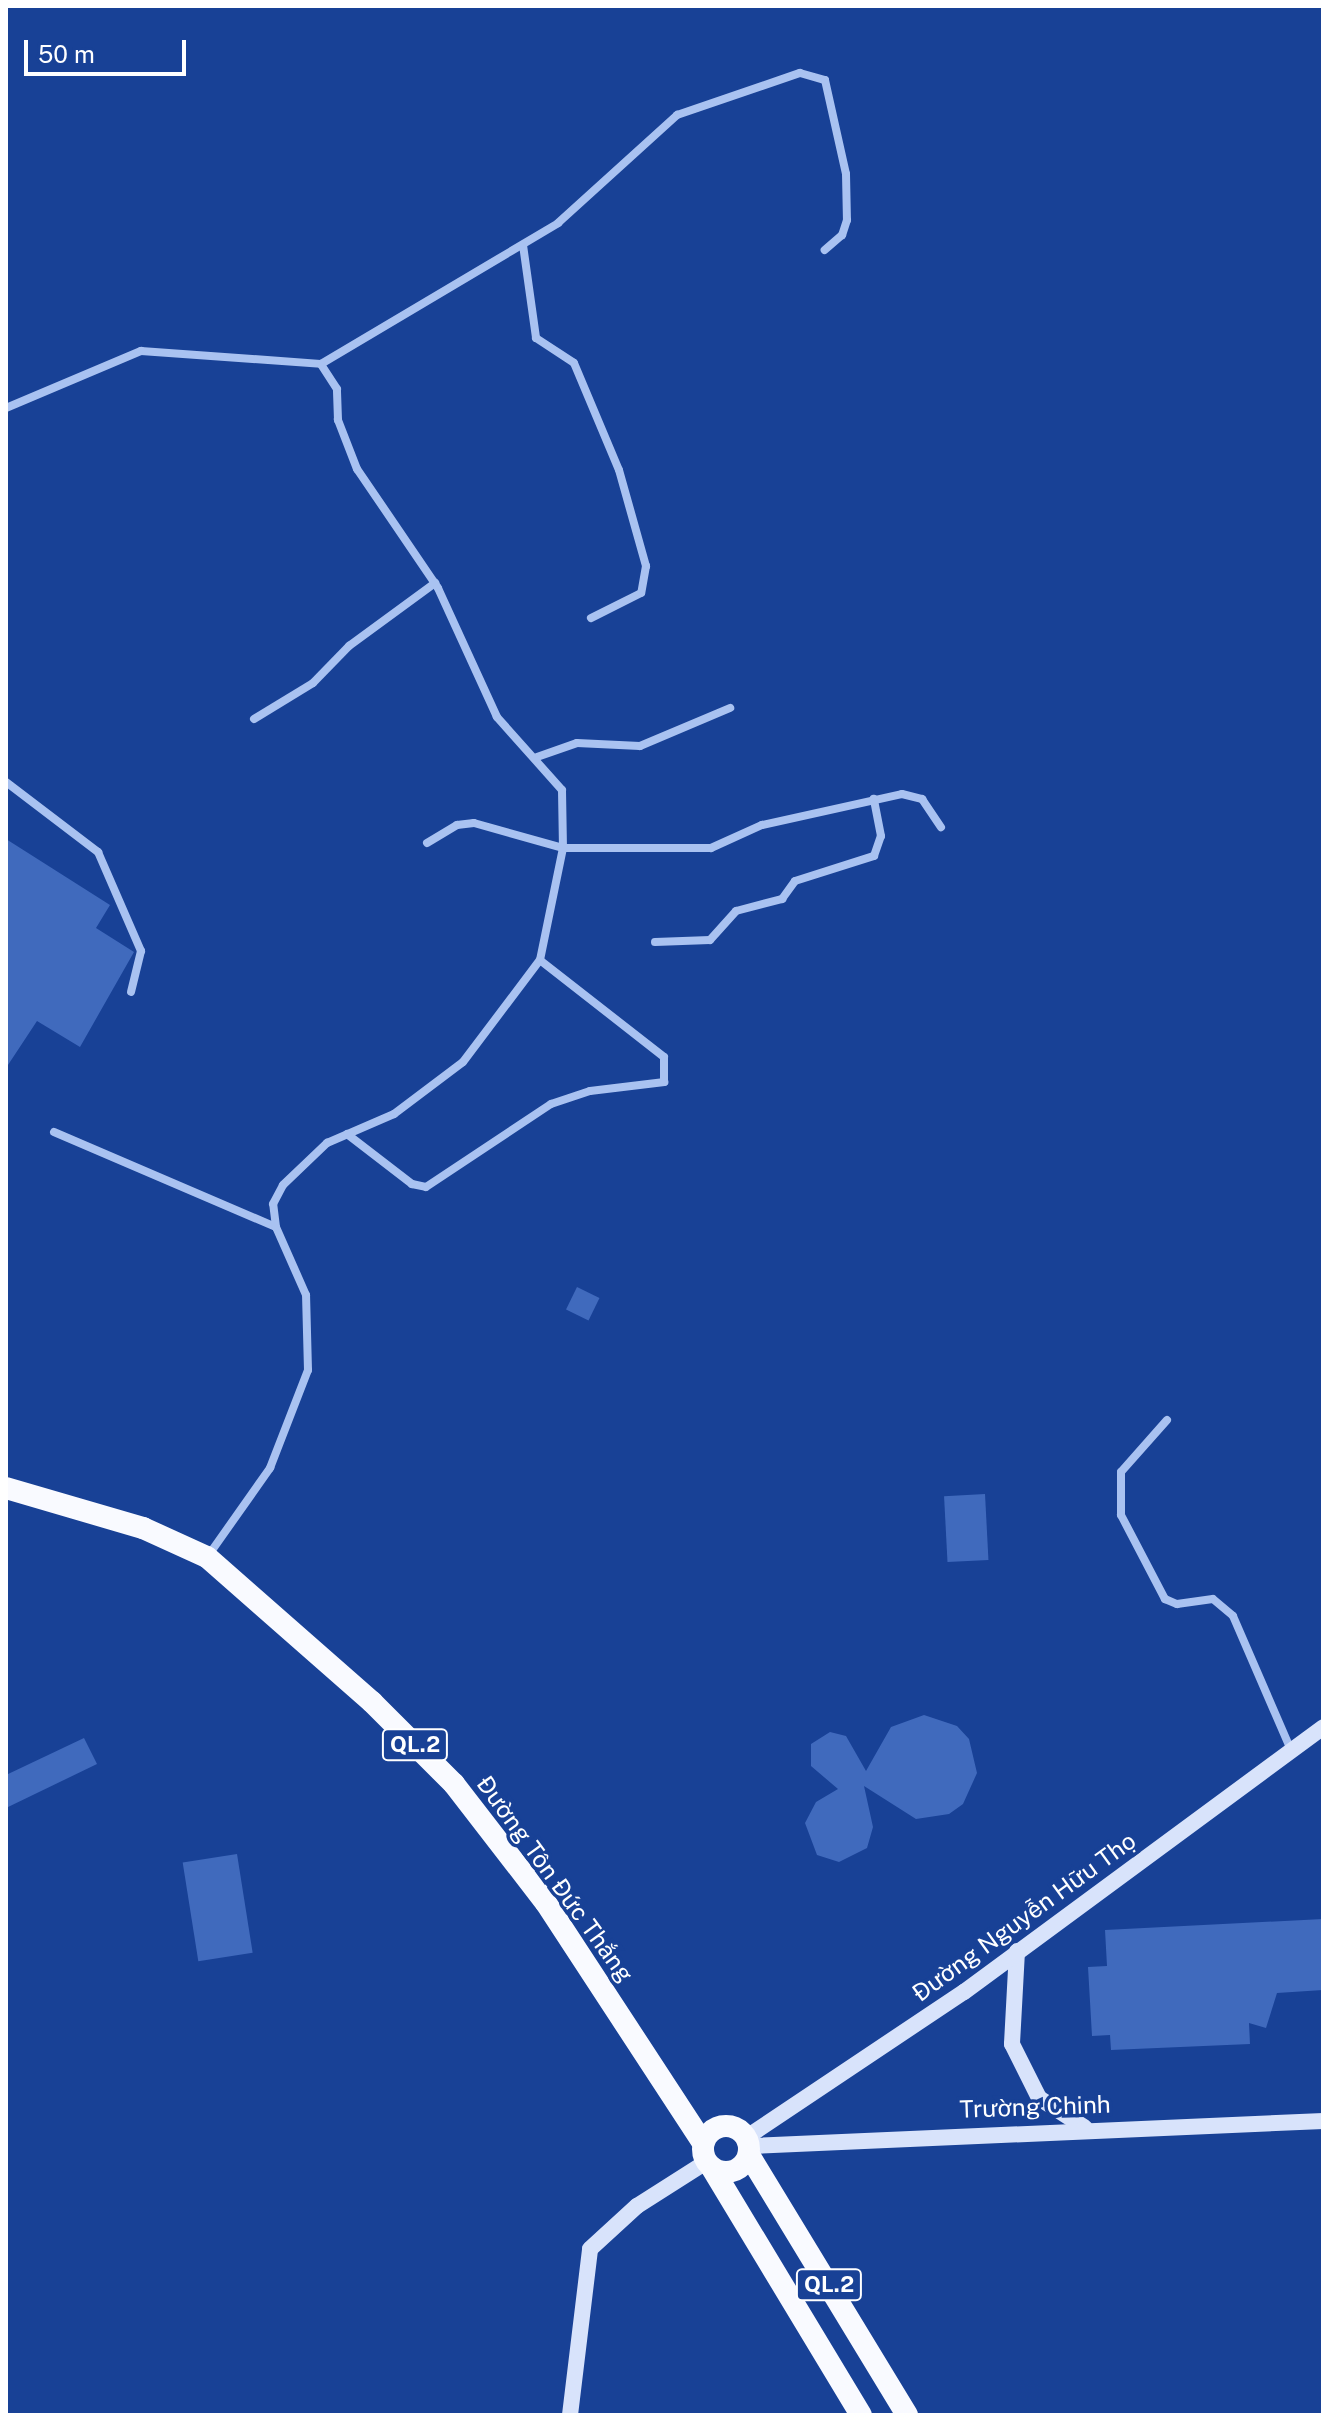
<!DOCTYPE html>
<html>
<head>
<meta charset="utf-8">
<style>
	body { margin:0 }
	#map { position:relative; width:1329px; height:2421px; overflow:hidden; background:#184196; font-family:"Public Sans",sans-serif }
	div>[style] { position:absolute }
	.building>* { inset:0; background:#406abd; transform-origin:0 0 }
	.minor>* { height:8px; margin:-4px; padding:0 4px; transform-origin:4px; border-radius:4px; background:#a9c2f1 }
	.secondary>* { height:16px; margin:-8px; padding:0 8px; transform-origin:8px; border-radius:8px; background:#d8e3fb }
	.trunk>* { height:22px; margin:-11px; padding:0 11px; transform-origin:11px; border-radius:11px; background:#f9faff }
	.trunk>.ring { margin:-11px; padding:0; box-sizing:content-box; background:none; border:22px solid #f9faff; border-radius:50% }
	span { translate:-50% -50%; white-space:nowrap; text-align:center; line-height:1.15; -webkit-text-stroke:7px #184196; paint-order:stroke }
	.shield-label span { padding:2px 6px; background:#184196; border:2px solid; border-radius:6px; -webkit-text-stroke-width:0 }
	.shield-label { font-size:22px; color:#fff; font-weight:700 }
	.street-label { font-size:24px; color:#fff }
	.frame { position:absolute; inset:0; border:8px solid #fff; pointer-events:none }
	.scale { position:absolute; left:24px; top:40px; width:162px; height:36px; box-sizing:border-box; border:4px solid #fff; border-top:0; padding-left:10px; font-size:24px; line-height:28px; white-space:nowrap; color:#fff; -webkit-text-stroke:6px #184196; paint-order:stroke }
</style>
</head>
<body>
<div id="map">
	<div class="building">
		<div style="clip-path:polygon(6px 839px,110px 905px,96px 928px,134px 952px,80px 1047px,37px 1021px,6px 1068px)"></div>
		<div style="left:577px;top:1287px;width:25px;height:25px;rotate:26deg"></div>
		<div style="left:985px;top:1494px;width:66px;height:41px;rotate:87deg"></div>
		<div style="clip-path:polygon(924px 1715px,957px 1726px,969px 1739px,977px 1773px,963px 1804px,949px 1814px,916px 1819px,864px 1786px,873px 1827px,867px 1848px,839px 1862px,817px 1855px,805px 1823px,816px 1802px,838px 1789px,811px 1766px,811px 1744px,830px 1732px,846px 1736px,866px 1771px,891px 1727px)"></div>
		<div style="clip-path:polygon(84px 1738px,97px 1764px,6px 1808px,6px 1775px)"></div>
		<div style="left:237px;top:1854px;width:100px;height:55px;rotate:81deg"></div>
		<div style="clip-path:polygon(1323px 1919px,1323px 1990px,1277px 1993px,1266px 2028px,1249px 2023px,1250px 2044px,1111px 2050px,1110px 2035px,1092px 2036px,1088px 1967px,1107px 1966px,1105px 1930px)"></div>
	</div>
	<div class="minor">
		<div style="left:523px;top:245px;width:94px;rotate:82deg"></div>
		<div style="left:536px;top:338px;width:45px;rotate:33.3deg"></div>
		<div style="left:574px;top:363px;width:116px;rotate:67.2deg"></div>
		<div style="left:619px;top:470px;width:100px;rotate:74.3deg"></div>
		<div style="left:646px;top:566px;width:27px;rotate:100deg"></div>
		<div style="left:641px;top:593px;width:56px;rotate:153.4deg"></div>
		<div style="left:6px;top:408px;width:147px;rotate:-22.9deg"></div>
		<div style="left:141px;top:351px;width:180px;rotate:4.1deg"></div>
		<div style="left:321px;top:364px;width:276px;rotate:-30.7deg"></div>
		<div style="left:558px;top:223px;width:161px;rotate:-42.2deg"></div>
		<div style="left:677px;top:115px;width:130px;rotate:-18.9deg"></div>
		<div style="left:800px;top:73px;width:26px;rotate:16deg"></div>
		<div style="left:825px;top:80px;width:96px;rotate:77.4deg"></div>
		<div style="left:846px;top:174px;width:46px;rotate:88.8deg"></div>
		<div style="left:847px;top:220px;width:16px;rotate:108deg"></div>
		<div style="left:842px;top:235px;width:23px;rotate:139deg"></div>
		<div style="left:254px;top:719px;width:69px;rotate:-31.4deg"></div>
		<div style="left:313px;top:683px;width:52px;rotate:-45.8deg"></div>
		<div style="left:349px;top:646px;width:107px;rotate:-36.2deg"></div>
		<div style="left:537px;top:757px;width:42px;rotate:-19.3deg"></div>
		<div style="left:577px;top:743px;width:63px;rotate:2.7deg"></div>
		<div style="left:640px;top:746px;width:98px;rotate:-22.9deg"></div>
		<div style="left:6px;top:782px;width:116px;rotate:37.3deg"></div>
		<div style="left:98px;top:852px;width:108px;rotate:66.5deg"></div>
		<div style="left:141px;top:951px;width:42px;rotate:103.7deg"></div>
		<div style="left:427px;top:843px;width:35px;rotate:-31deg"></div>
		<div style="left:457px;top:825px;width:17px;rotate:-7deg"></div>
		<div style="left:474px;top:823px;width:92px;rotate:15.7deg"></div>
		<div style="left:563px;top:848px;width:148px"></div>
		<div style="left:711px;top:848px;width:56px;rotate:-24.3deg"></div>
		<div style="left:762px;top:825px;width:143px;rotate:-12.5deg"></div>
		<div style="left:902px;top:794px;width:21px;rotate:14deg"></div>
		<div style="left:922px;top:799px;width:34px;rotate:56deg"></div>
		<div style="left:655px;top:942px;width:55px;rotate:-2.1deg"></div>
		<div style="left:710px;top:940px;width:39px;rotate:-48deg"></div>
		<div style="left:736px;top:911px;width:48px;rotate:-14.6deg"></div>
		<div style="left:782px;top:899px;width:22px;rotate:-54deg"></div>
		<div style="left:795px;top:881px;width:83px;rotate:-17.6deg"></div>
		<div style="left:874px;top:856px;width:21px;rotate:-71deg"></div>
		<div style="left:881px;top:836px;width:38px;rotate:-101deg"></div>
		<div style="left:54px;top:1132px;width:241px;rotate:23.2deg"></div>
		<div style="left:347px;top:1134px;width:82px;rotate:37.6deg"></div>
		<div style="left:412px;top:1184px;width:14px;rotate:12deg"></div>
		<div style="left:426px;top:1187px;width:150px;rotate:-33.6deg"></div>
		<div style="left:551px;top:1104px;width:41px;rotate:-18.4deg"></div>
		<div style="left:590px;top:1091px;width:75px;rotate:-6.9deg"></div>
		<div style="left:664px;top:1082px;width:25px;rotate:-90deg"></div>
		<div style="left:664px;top:1057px;width:157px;rotate:-142deg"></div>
		<div style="left:1167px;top:1420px;width:69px;rotate:131.5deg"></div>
		<div style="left:1121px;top:1472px;width:43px;rotate:90deg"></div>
		<div style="left:1121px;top:1515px;width:95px;rotate:62.4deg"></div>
		<div style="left:1165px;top:1599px;width:13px;rotate:23deg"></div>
		<div style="left:1177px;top:1604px;width:36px;rotate:-8deg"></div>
		<div style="left:1213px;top:1599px;width:26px;rotate:40deg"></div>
		<div style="left:1233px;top:1616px;width:146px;rotate:66.6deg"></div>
		<div style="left:208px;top:1556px;width:108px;rotate:-54.8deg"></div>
		<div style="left:270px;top:1468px;width:105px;rotate:-68.8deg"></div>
		<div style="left:308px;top:1370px;width:75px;rotate:-91.5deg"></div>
		<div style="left:306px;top:1295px;width:74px;rotate:-113.8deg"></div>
		<div style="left:276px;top:1227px;width:23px;rotate:-97deg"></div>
		<div style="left:273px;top:1204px;width:21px;rotate:-62deg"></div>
		<div style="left:283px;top:1185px;width:61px;rotate:-43.7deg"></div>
		<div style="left:327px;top:1143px;width:73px;rotate:-23.4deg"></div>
		<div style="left:394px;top:1114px;width:86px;rotate:-37deg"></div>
		<div style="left:463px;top:1062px;width:128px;rotate:-53deg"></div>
		<div style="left:540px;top:960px;width:114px;rotate:-78.4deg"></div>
		<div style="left:563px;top:848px;width:58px;rotate:-91deg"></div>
		<div style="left:562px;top:790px;width:98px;rotate:-131.7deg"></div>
		<div style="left:497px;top:717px;width:142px;rotate:-114.6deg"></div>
		<div style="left:438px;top:588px;width:144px;rotate:-124.2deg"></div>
		<div style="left:357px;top:469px;width:53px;rotate:-111.2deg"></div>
		<div style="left:338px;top:420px;width:31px;rotate:-92deg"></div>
		<div style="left:337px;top:389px;width:30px;rotate:-123deg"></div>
	</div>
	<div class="secondary">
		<div style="left:1017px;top:1951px;width:93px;rotate:93.1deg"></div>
		<div style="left:1012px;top:2044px;width:60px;rotate:63.4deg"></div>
		<div style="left:1039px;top:2098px;width:54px;rotate:32.8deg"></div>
		<div style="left:747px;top:2137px;width:261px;rotate:-33.8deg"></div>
		<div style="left:964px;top:1992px;width:446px;rotate:-36.4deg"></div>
		<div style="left:750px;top:2146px;width:574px;rotate:-2.5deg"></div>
		<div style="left:570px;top:2415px;width:167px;rotate:-83.1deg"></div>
		<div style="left:590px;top:2249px;width:64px;rotate:-42.5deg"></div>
		<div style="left:637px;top:2206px;width:82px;rotate:-32.5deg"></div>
	</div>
	<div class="trunk">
		<div style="left:6px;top:1488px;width:143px;rotate:16.3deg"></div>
		<div style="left:143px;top:1528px;width:70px;rotate:24.4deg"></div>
		<div style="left:207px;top:1557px;width:220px;rotate:41.3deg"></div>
		<div style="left:372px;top:1702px;width:116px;rotate:45deg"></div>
		<div style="left:454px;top:1784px;width:150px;rotate:52.3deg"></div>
		<div style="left:546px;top:1903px;width:287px;rotate:56.8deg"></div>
		<div class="ring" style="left:703px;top:2126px;width:24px;height:24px"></div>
		<div style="left:749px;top:2155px;width:304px;rotate:58.7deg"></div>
		<div style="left:712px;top:2168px;width:288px;rotate:58.9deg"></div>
	</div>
	<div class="shield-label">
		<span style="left:415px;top:1745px">QL.2</span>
		<span style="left:829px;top:2285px">QL.2</span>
	</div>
	<div class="street-label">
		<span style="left:555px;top:1879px;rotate:54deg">Đường Tôn Đức Thắng</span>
		<span style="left:1024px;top:1917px;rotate:-36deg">Đường Nguyễn Hữu Thọ</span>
		<span style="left:1035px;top:2107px;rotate:-2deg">Trường Chinh</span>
	</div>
	<div class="frame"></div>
	<div class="scale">50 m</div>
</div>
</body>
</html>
